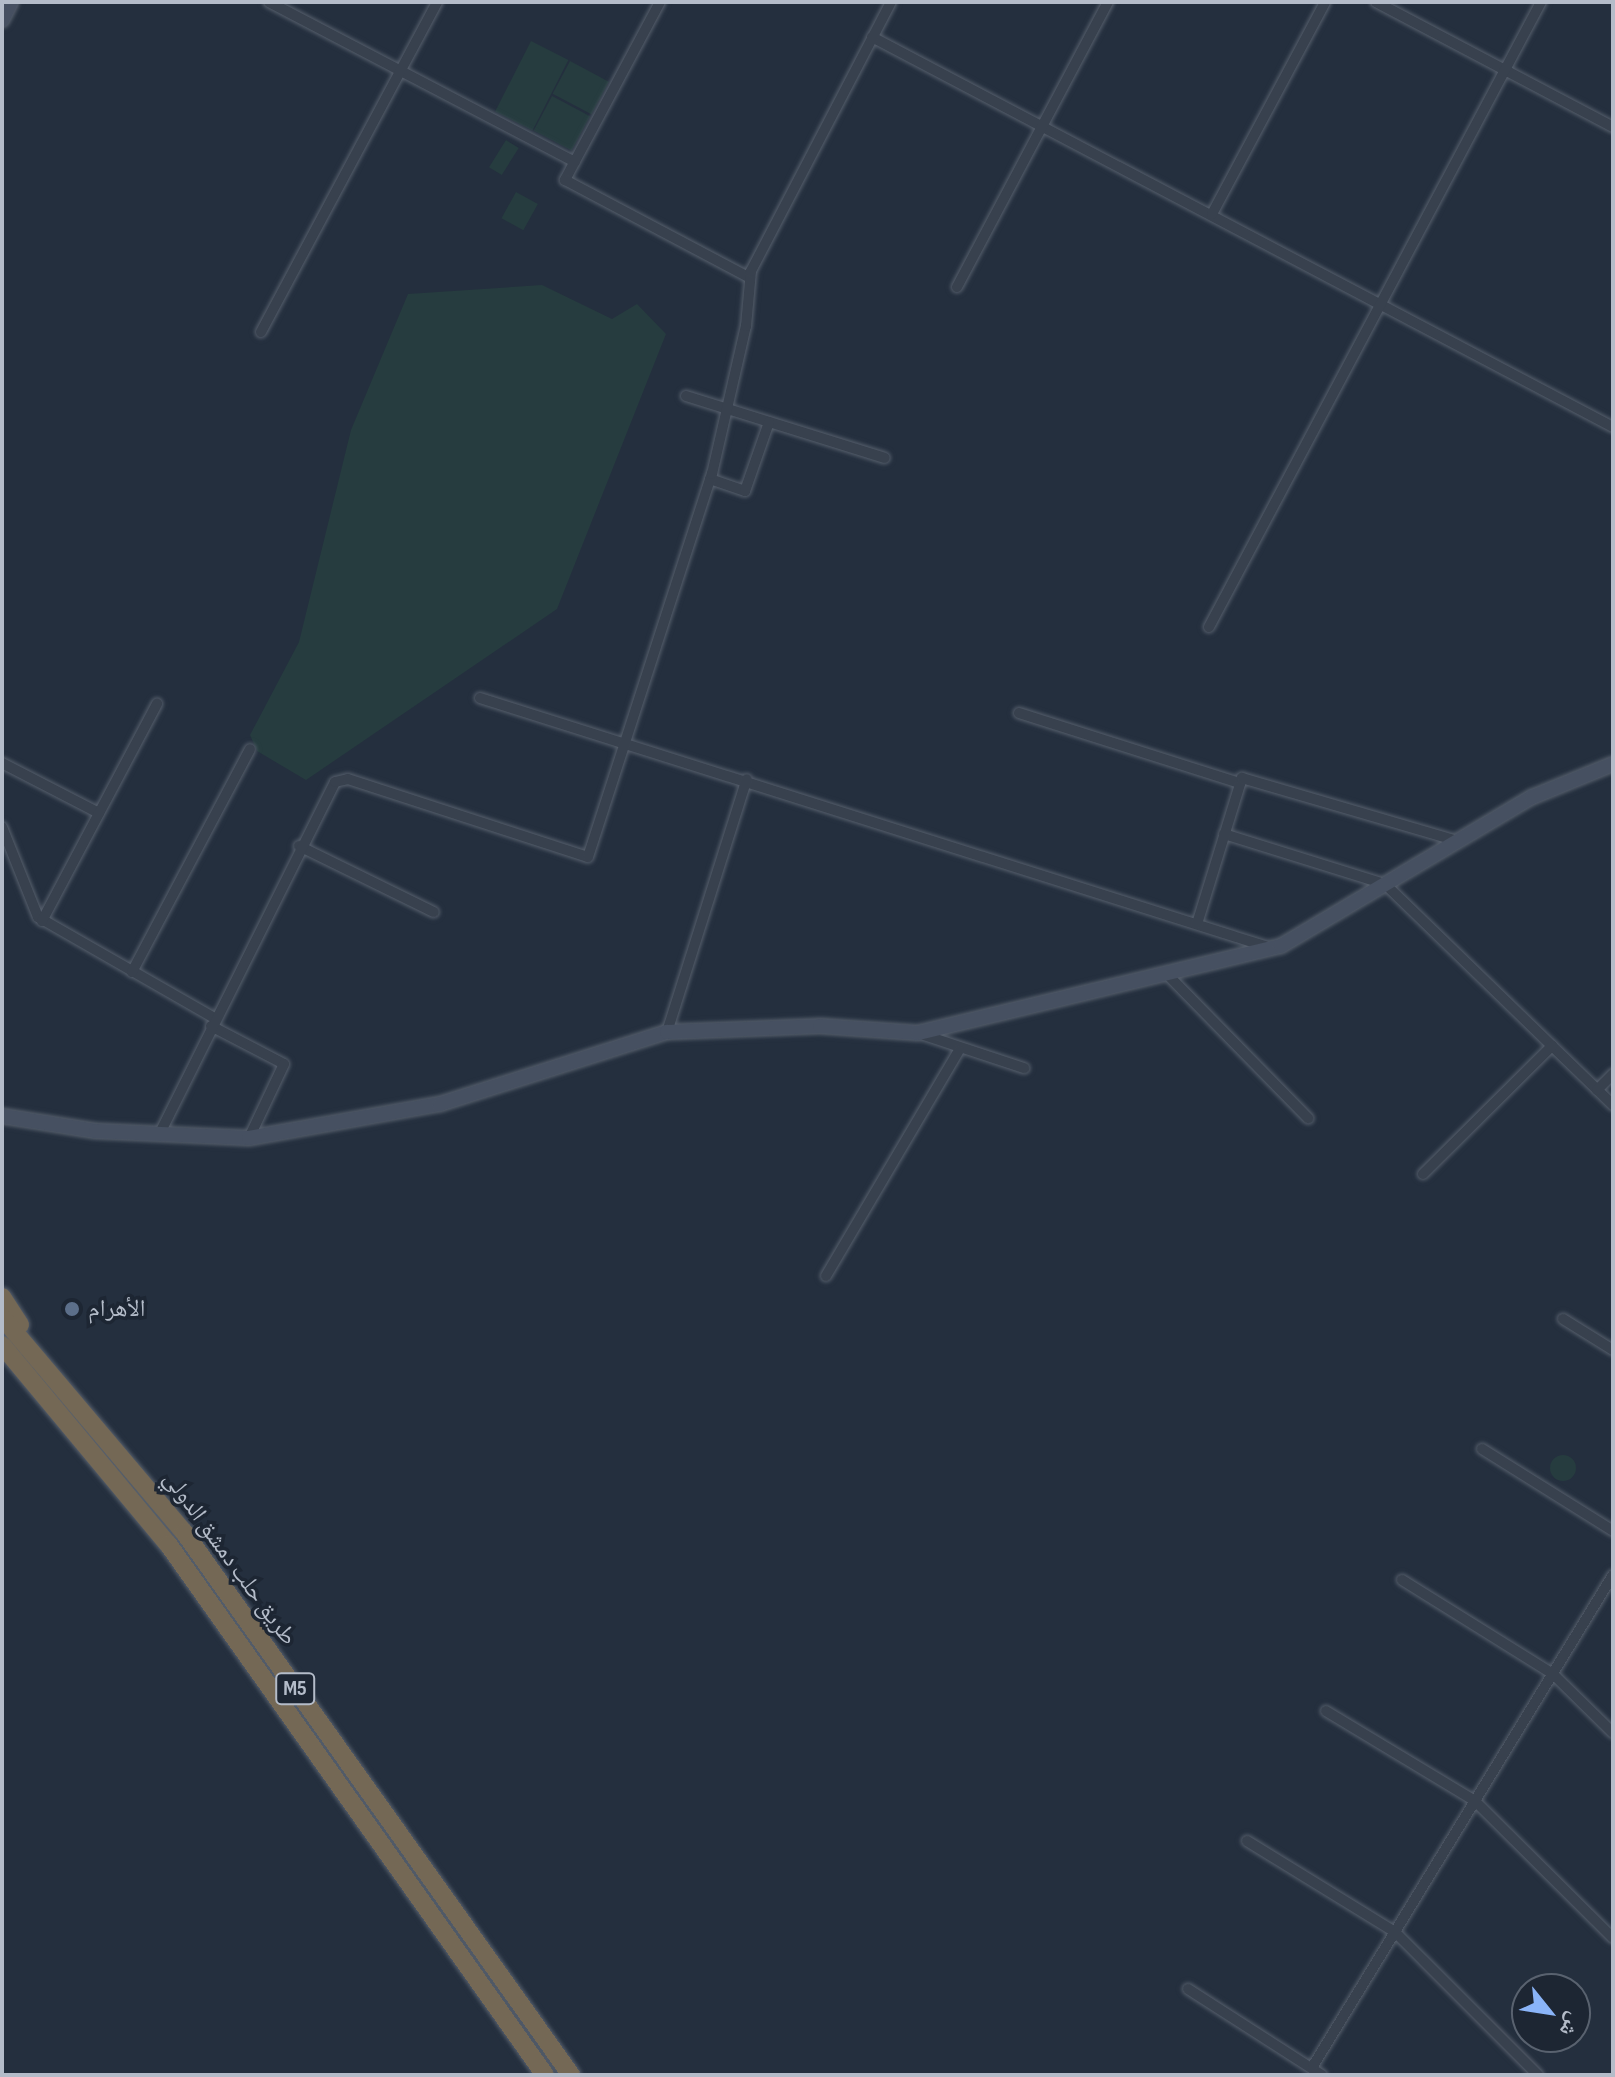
<!DOCTYPE html>
<html>
<head>
<meta charset="utf-8">
<style>
	body { margin:0 }
	#map { position:relative; width:1615px; height:2077px; overflow:hidden; background:#242f3e; font-family:"Sofia Sans Condensed","Noto Naskh Arabic",sans-serif }
	div>[style] { position:absolute }
	.green>* { inset:0; background:#263c3f; transform-origin:0 0 }
	.round { border-radius:50% }
	.roads { filter:drop-shadow(0 0 2px #565f6c) drop-shadow(0 0 2px #565f6c) }
	.street>* { height:10px; margin:-5px; padding:0 5px; transform-origin:5px; border-radius:5px; background:#38414e }
	.secondary>* { height:14px; margin:-7px; padding:0 7px; transform-origin:7px; border-radius:7px; background:#465061 }
	.highway>* { height:18px; margin:-9px; padding:0 9px; transform-origin:9px; border-radius:9px; background:#746855 }
	.dots>* { width:22px; height:22px; translate:-50% -50%; box-sizing:border-box; border:4px solid #1d2633; border-radius:50% }
	span { translate:-50% -50%; white-space:nowrap; text-align:center; line-height:1.15; -webkit-text-stroke:7px #1d2633; paint-order:stroke }
	.shield-label span { padding:2px 6px; background:#1d2633; border:2px solid; border-radius:6px; -webkit-text-stroke-width:0 }
	.shield-label { font-size:22px; color:#b4bcc9; font-weight:700 }
	.poi-label { font-size:24px; color:#b4bcc9 }
	.left { translate:0 -50%; text-align:left }
	.street-label { font-size:24px; color:#b4bcc9 }
	.frame { position:absolute; inset:0; border:4px solid #b4bcc9; pointer-events:none }
	.north { position:absolute; left:1511px; top:1973px; width:80px; height:80px; box-sizing:border-box; background:#1d2633; border:2px solid #59626f; border-radius:50%; rotate:120deg; font-size:22px; font-weight:700; line-height:32px; text-align:center; color:#b4bcc9 }
	.north::after { content:''; display:block; margin:auto; width:28px; height:36px; background:#8ab4f8; clip-path:polygon(50% 0,100% 100%,50% 72%,0 100%) }
</style>
</head>
<body>
<div id="map">
	<div class="green">
		<div style="left:531px;top:41px;width:42px;height:79px;rotate:27deg"></div>
		<div style="left:570px;top:61px;width:44px;height:37px;rotate:28deg"></div>
		<div style="left:552px;top:96px;width:43px;height:39px;rotate:28deg"></div>
		<div style="left:506px;top:140px;width:15px;height:32px;rotate:32deg"></div>
		<div style="left:516px;top:192px;width:25px;height:30px;rotate:29deg"></div>
		<div style="clip-path:polygon(542px 285px,612px 319px,637px 304px,666px 334px,557px 609px,306px 780px,257px 751px,250px 735px,299px 642px,351px 430px,408px 294px)"></div>
		<div class="round" style="left:1550px;top:1455px;width:26px;height:26px"></div>
	</div>
	<div class="roads">
		<div class="street">
			<div style="left:269px;top:2px;width:345px;rotate:27.6deg"></div>
			<div style="left:660px;top:2px;width:202px;rotate:118.1deg"></div>
			<div style="left:565px;top:180px;width:209px;rotate:27.9deg"></div>
			<div style="left:1376px;top:2px;width:268px;rotate:27.8deg"></div>
			<div style="left:872px;top:37px;width:837px;rotate:27.76deg"></div>
			<div style="left:1212px;top:214px;width:240px;rotate:-61.9deg"></div>
			<div style="left:957px;top:287px;width:323px;rotate:-62.1deg"></div>
			<div style="left:261px;top:332px;width:374px;rotate:-61.9deg"></div>
			<div style="left:686px;top:396px;width:208px;rotate:17.3deg"></div>
			<div style="left:710px;top:479px;width:37px;rotate:19deg"></div>
			<div style="left:745px;top:491px;width:73px;rotate:-70.8deg"></div>
			<div style="left:1209px;top:627px;width:708px;rotate:-62.02deg"></div>
			<div style="left:480px;top:698px;width:830px;rotate:17.54deg"></div>
			<div style="left:1019px;top:713px;width:232px;rotate:17.6deg"></div>
			<div style="left:2px;top:763px;width:109px;rotate:27.3deg"></div>
			<div style="left:2px;top:827px;width:97px;rotate:68.2deg"></div>
			<div style="left:38px;top:917px;width:203px;rotate:29.8deg"></div>
			<div style="left:1224px;top:834px;width:169px;rotate:17.3deg"></div>
			<div style="left:1385px;top:884px;width:318px;rotate:44.1deg"></div>
			<div style="left:299px;top:846px;width:150px;rotate:26.1deg"></div>
			<div style="left:42px;top:921px;width:246px;rotate:-62.1deg"></div>
			<div style="left:1197px;top:924px;width:153px;rotate:-72.9deg"></div>
			<div style="left:1242px;top:778px;width:225px;rotate:16.3deg"></div>
			<div style="left:132px;top:972px;width:252px;rotate:-62.1deg"></div>
			<div style="left:1167px;top:974px;width:202px;rotate:45.6deg"></div>
			<div style="left:211px;top:1026px;width:82px;rotate:27.5deg"></div>
			<div style="left:284px;top:1064px;width:82px;rotate:115.3deg"></div>
			<div style="left:667px;top:1032px;width:265px;rotate:-72.5deg"></div>
			<div style="left:918px;top:1033px;width:112px;rotate:18.3deg"></div>
			<div style="left:1597px;top:1090px;width:23px;rotate:-45deg"></div>
			<div style="left:159px;top:1135px;width:394px;rotate:-63.5deg"></div>
			<div style="left:335px;top:782px;width:13px;rotate:-13deg"></div>
			<div style="left:348px;top:779px;width:252px;rotate:18deg"></div>
			<div style="left:588px;top:857px;width:403px;rotate:-72.1deg"></div>
			<div style="left:712px;top:474px;width:152px;rotate:-77.1deg"></div>
			<div style="left:746px;top:326px;width:55px;rotate:-84.8deg"></div>
			<div style="left:751px;top:271px;width:303px;rotate:-62.5deg"></div>
			<div style="left:1423px;top:1174px;width:182px;rotate:-44.8deg"></div>
			<div style="left:826px;top:1276px;width:262px;rotate:-59.5deg"></div>
			<div style="left:1563px;top:1319px;width:59px;rotate:31.8deg"></div>
			<div style="left:1482px;top:1449px;width:155px;rotate:32deg"></div>
			<div style="left:1402px;top:1580px;width:178px;rotate:31.9deg"></div>
			<div style="left:1553px;top:1674px;width:84px;rotate:44.5deg"></div>
			<div style="left:1326px;top:1711px;width:174px;rotate:31.1deg"></div>
			<div style="left:1475px;top:1801px;width:194px;rotate:44.8deg"></div>
			<div style="left:1247px;top:1841px;width:174px;rotate:31.6deg"></div>
			<div style="left:1395px;top:1932px;width:202px;rotate:45deg"></div>
			<div style="left:1188px;top:1989px;width:159px;rotate:32.7deg"></div>
			<div style="left:1313px;top:2066px;width:575px;rotate:-58.58deg"></div>
		</div>
		<div class="secondary">
			<div style="left:2px;top:20px;width:20px;rotate:-63deg"></div>
			<div style="left:2px;top:1116px;width:95px;rotate:9.1deg"></div>
			<div style="left:96px;top:1131px;width:153px;rotate:2.6deg"></div>
			<div style="left:249px;top:1138px;width:194px;rotate:-10.1deg"></div>
			<div style="left:440px;top:1104px;width:238px;rotate:-17.6deg"></div>
			<div style="left:667px;top:1032px;width:153px;rotate:-2.2deg"></div>
			<div style="left:820px;top:1026px;width:98px;rotate:4.1deg"></div>
			<div style="left:918px;top:1033px;width:373px;rotate:-13.5deg"></div>
			<div style="left:1281px;top:946px;width:292px;rotate:-30.7deg"></div>
			<div style="left:1532px;top:797px;width:87px;rotate:-22.2deg"></div>
		</div>
		<div class="highway">
			<div style="left:2px;top:1297px;width:33px;rotate:57deg"></div>
			<div style="left:2px;top:1317px;width:282px;rotate:49.8deg"></div>
			<div style="left:184px;top:1532px;width:667px;rotate:54.52deg"></div>
			<div style="left:2px;top:1345px;width:259px;rotate:50.2deg"></div>
			<div style="left:168px;top:1544px;width:651px;rotate:54.63deg"></div>
		</div>
	</div>
	<div class="dots">
		<div style="left:72px;top:1309px;background:#5c6f8a"></div>
	</div>
	<div class="shield-label">
		<span style="left:295px;top:1689px">M5</span>
	</div>
	<div class="poi-label">
		<span class="left" style="left:88px;top:1309px">الأهرام</span>
	</div>
	<div class="street-label">
		<span style="left:230px;top:1558px;rotate:54deg">طريق حلب دمشق الدولي</span>
	</div>
	<div class="frame"></div>
	<div class="north">ش</div>
</div>
</body>
</html>
